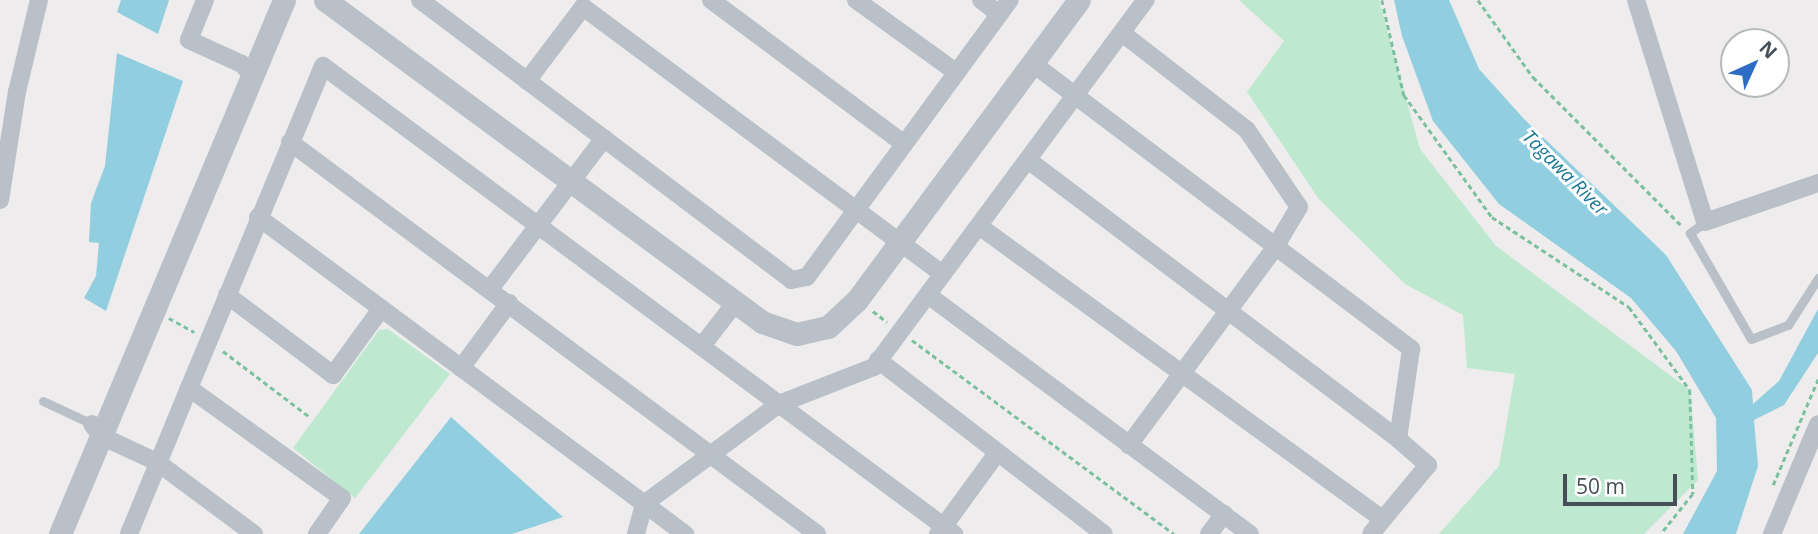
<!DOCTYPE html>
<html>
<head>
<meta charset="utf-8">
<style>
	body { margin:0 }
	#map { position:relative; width:1818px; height:534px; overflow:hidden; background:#eeecec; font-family:"Open Sans",sans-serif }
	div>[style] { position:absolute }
	.green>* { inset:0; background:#bee8cf }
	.water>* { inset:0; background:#90cee0 }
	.path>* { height:2.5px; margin-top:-1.25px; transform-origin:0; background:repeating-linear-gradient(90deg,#7bc1a0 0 5px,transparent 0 8.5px) }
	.service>* { height:9px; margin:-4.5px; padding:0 4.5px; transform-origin:4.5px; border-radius:4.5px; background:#b9c0c7 }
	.minor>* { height:18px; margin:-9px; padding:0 9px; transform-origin:9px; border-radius:9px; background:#b9c0c7 }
	.tertiary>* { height:23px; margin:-11.5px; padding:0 11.5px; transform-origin:11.5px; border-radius:11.5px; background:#b9c0c7 }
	span { translate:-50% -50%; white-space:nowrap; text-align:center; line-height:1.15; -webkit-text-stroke:6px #fff; paint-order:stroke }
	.water-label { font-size:19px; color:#1d7894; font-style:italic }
	.north { position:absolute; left:1720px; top:28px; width:70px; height:70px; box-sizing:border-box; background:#fff; border:2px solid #b5b9bc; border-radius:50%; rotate:45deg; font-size:19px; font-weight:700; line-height:28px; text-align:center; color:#464f57 }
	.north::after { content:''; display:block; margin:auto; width:24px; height:32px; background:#2e6dc6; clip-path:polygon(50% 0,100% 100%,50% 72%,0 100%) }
	.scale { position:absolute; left:1563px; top:474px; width:114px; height:32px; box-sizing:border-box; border:4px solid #464f57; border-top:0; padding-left:9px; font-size:21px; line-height:24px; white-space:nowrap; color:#464f57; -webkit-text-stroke:5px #fff; paint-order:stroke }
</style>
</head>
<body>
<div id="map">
	<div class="green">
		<div style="clip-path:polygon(1239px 0,1379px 0,1420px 149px,1496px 246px,1690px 390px,1698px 480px,1644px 534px,1439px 534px,1499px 466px,1515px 374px,1467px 368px,1463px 315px,1405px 284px,1318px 198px,1247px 92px,1284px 41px)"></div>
		<div style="clip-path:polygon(388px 329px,450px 374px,355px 498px,293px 448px,379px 330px)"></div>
	</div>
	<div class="water">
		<div style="clip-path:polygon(121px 0,169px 0,158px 34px,117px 12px)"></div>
		<div style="clip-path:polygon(1394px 0,1449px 0,1479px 69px,1524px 119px,1666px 255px,1752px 390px,1753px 404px,1779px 381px,1818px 309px,1818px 353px,1784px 405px,1754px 420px,1758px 466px,1736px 534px,1683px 534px,1717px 471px,1716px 418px,1676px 351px,1631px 298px,1499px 204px,1433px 121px,1402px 36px)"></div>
		<div style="clip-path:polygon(117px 53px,183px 81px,106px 311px,84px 298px,96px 276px,99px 243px,89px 242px,91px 203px,105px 166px)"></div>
		<div style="clip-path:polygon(451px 417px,563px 517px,512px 534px,359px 534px)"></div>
	</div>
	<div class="path">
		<div style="left:1382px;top:0;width:98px;rotate:77deg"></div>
		<div style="left:1404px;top:95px;width:150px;rotate:54.2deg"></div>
		<div style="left:1492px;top:217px;width:164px;rotate:33.3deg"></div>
		<div style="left:1629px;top:307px;width:103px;rotate:53.7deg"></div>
		<div style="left:1690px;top:390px;width:104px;rotate:88.3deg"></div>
		<div style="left:1693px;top:494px;width:51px;rotate:128.7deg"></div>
		<div style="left:1478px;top:0;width:95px;rotate:54.5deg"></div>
		<div style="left:1533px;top:77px;width:211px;rotate:45deg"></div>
		<div style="left:873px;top:311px;width:18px;rotate:38deg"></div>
		<div style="left:169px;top:318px;width:29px;rotate:29deg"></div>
		<div style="left:912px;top:340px;width:326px;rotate:36.5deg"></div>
		<div style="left:223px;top:351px;width:109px;rotate:37.2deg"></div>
		<div style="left:1773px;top:485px;width:115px;rotate:-67deg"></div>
	</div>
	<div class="service">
		<div style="left:1705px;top:222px;width:19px;rotate:144deg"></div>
		<div style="left:1690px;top:233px;width:122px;rotate:60.1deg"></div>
		<div style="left:1751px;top:339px;width:40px;rotate:-21deg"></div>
		<div style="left:1788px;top:325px;width:56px;rotate:-57.4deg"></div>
		<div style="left:43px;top:401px;width:54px;rotate:25.1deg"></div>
	</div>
	<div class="minor">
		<div style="left:205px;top:0;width:43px;rotate:111.8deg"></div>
		<div style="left:189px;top:40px;width:58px;rotate:24.4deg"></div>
		<div style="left:242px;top:64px;width:15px;rotate:48deg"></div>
		<div style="left:420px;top:0;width:465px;rotate:37deg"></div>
		<div style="left:791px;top:280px;width:16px;rotate:-11deg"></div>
		<div style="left:807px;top:277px;width:343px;rotate:-53.8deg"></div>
		<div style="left:711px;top:0;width:239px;rotate:36.7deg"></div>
		<div style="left:856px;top:0;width:123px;rotate:35.8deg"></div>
		<div style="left:981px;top:0;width:23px;rotate:38deg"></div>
		<div style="left:1636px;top:0;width:232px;rotate:72.7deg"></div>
		<div style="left:1705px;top:222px;width:120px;rotate:-19deg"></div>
		<div style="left:1122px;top:33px;width:158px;rotate:37.8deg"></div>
		<div style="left:1247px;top:130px;width:93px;rotate:56deg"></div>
		<div style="left:1299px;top:207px;width:49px;rotate:120.8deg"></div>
		<div style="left:1274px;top:249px;width:244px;rotate:126.5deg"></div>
		<div style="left:1032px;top:63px;width:475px;rotate:37deg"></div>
		<div style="left:1411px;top:349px;width:91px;rotate:98.2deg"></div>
		<div style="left:1398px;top:439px;width:40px;rotate:41deg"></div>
		<div style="left:1428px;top:465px;width:89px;rotate:129.6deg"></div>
		<div style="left:527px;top:81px;width:93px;rotate:-52.9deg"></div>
		<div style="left:583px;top:7px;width:448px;rotate:36.6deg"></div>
		<div style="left:290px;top:142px;width:657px;rotate:36.64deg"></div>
		<div style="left:1028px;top:160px;width:463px;rotate:37deg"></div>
		<div style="left:0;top:200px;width:109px;rotate:-81.1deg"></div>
		<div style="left:17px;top:92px;width:95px;rotate:-76.6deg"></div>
		<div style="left:258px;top:217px;width:532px;rotate:36.59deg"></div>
		<div style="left:979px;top:226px;width:499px;rotate:36deg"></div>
		<div style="left:490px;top:289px;width:189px;rotate:-52.9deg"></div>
		<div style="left:227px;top:295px;width:133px;rotate:37deg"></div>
		<div style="left:333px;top:375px;width:82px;rotate:-54deg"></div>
		<div style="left:928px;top:295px;width:401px;rotate:36.6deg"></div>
		<div style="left:702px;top:346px;width:54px;rotate:-52.5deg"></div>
		<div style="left:878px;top:360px;width:285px;rotate:37.6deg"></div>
		<div style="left:461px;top:368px;width:81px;rotate:-53.6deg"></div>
		<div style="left:189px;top:388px;width:349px;rotate:-67.4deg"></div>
		<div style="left:323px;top:66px;width:786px;rotate:36.56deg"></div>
		<div style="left:92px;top:424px;width:15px;rotate:53deg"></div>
		<div style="left:101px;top:436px;width:62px;rotate:24.9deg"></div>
		<div style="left:157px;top:462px;width:121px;rotate:36.6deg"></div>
		<div style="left:129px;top:534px;width:158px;rotate:-67.7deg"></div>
		<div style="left:189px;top:388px;width:188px;rotate:35.7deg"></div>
		<div style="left:342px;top:498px;width:44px;rotate:124.8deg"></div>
		<div style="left:636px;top:534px;width:31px;rotate:-75deg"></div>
		<div style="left:644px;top:504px;width:168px;rotate:-36.5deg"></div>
		<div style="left:779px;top:404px;width:102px;rotate:-21.3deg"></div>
		<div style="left:874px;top:367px;width:457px;rotate:-53.5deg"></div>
		<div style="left:938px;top:534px;width:100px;rotate:-53.9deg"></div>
		<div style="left:1209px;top:534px;width:25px;rotate:-53deg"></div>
		<div style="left:1772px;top:534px;width:119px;rotate:-67.3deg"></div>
	</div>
	<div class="tertiary">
		<div style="left:325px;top:0;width:543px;rotate:36.38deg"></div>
		<div style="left:762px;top:322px;width:37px;rotate:19deg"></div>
		<div style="left:797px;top:334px;width:32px;rotate:-13deg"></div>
		<div style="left:828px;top:327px;width:40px;rotate:-43deg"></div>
		<div style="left:857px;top:300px;width:373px;rotate:-53.5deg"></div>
		<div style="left:60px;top:534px;width:579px;rotate:-67.24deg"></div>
	</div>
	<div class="water-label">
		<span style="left:1565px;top:173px;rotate:45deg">Tagawa River</span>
	</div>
	<div class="north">N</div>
	<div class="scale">50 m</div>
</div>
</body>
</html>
